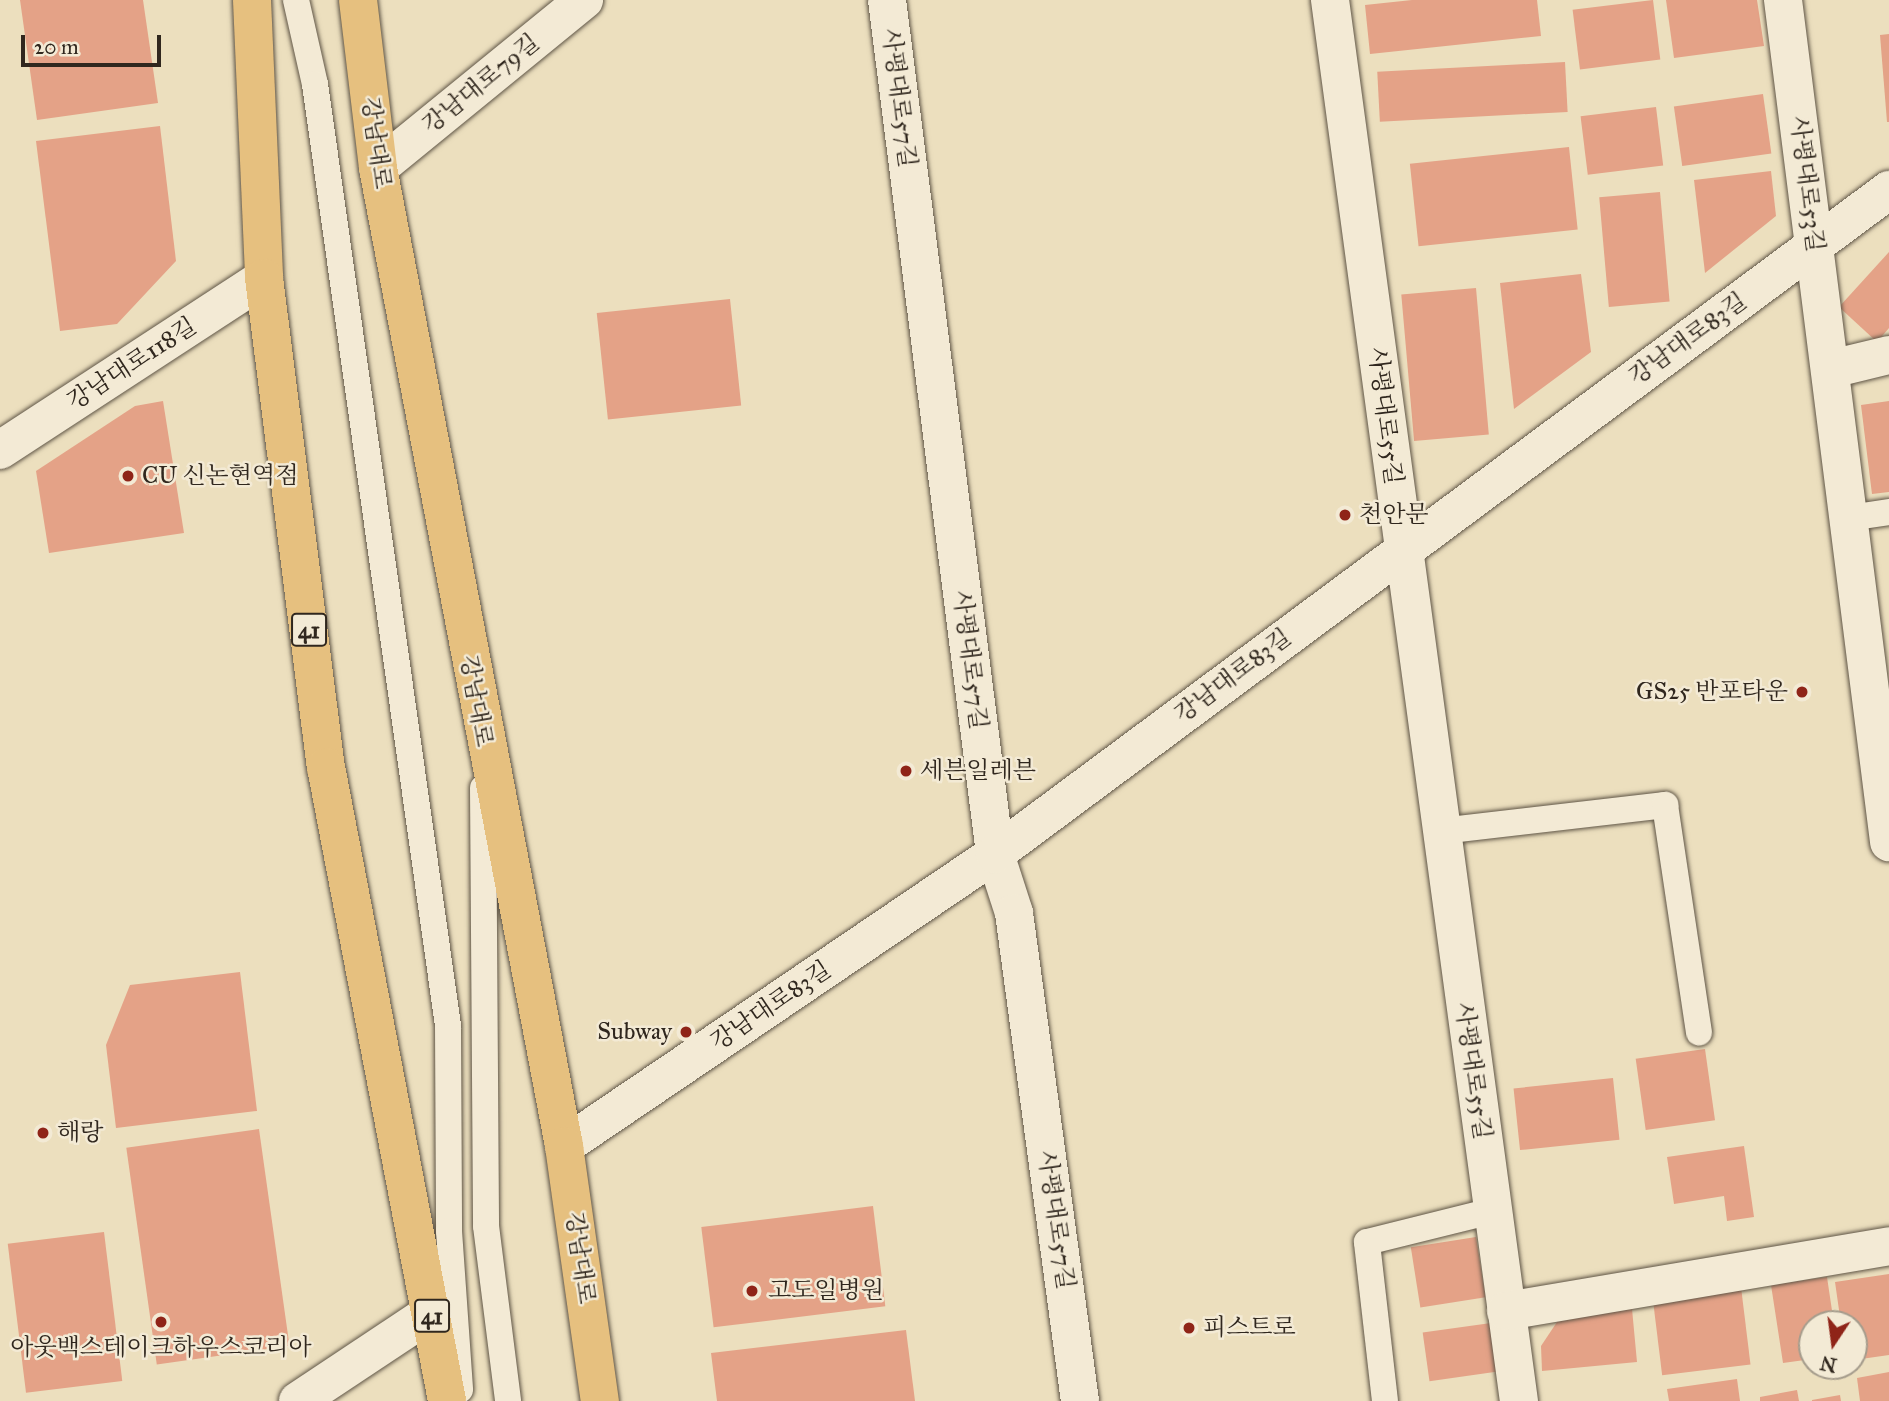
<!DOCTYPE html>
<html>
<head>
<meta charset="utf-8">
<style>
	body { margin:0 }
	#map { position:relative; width:1889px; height:1401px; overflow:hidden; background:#ecdfbe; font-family:"IM FELL Great Primer","Noto Serif KR",serif }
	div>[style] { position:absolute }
	.building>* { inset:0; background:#e4a287; transform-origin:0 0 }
	.roads { filter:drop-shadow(0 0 2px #5f5546) drop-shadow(0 0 2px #5f5546) }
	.lane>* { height:26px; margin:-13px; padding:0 13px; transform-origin:13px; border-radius:13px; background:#f3ead5 }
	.street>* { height:38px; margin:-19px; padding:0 19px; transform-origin:19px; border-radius:19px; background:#f3ead5 }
	.primary>* { height:38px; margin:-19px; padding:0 19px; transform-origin:19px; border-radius:19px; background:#e6c07f }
	.dots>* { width:19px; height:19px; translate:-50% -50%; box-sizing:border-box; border:4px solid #f3ead5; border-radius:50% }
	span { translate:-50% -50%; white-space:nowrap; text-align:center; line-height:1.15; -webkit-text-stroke:5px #f3ead5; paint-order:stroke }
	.shield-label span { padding:2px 5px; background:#f3ead5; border:2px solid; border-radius:5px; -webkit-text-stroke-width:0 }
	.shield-label { font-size:23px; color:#30271e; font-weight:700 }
	.street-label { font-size:24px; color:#30271e }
	.poi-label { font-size:24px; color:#30271e }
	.left { translate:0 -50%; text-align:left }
	.right { translate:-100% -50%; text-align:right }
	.north { position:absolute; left:1798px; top:1310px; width:70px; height:70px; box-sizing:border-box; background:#f3ead5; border:2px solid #a59c8c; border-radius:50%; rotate:193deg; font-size:19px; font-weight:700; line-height:28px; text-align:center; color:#30271e }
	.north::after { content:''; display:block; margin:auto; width:24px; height:32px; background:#8f2418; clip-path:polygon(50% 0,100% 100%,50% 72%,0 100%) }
	.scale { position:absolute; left:21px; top:35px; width:140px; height:32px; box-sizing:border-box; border:4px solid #30271e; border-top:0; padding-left:9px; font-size:21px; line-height:24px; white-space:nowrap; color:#30271e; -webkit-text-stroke:5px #f3ead5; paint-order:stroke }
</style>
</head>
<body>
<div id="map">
	<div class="building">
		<div style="clip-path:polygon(20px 0,143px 0,158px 103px,37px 120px)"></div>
		<div style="clip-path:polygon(1412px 0,1537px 0,1541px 36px,1370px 54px,1365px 5px)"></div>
		<div style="left:1653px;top:0;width:60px;height:81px;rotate:83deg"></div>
		<div style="clip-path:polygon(1666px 0,1757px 0,1764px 46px,1674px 58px)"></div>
		<div style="clip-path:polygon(1889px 34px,1889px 122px,1887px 122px,1880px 35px)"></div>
		<div style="left:1565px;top:62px;width:50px;height:188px;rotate:87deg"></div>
		<div style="left:1763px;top:94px;width:60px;height:90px;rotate:82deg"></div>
		<div style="left:1656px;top:107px;width:59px;height:76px;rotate:83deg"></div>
		<div style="clip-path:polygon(160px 126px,176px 261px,117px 324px,60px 331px,36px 141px)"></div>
		<div style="left:1569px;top:147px;width:83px;height:160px;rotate:84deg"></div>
		<div style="clip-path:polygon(1771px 171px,1776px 216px,1705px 273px,1694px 180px)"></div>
		<div style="left:1660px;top:192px;width:110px;height:61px;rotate:85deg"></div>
		<div style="clip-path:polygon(1889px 252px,1889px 328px,1877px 342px,1839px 307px)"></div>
		<div style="clip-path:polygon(1581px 274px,1591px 352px,1514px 409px,1500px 283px)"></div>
		<div style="left:1476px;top:288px;width:147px;height:75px;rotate:85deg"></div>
		<div style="left:730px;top:299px;width:107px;height:134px;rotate:84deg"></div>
		<div style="clip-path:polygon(163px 401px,184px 533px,49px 553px,36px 471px,135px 406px)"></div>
		<div style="clip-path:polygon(1889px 401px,1889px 492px,1872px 494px,1861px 405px)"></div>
		<div style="clip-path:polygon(240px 972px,257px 1111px,116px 1128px,106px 1045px,130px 985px)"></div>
		<div style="left:1705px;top:1049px;width:72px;height:70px;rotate:82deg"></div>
		<div style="left:1613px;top:1078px;width:62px;height:100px;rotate:84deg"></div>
		<div style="left:259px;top:1129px;width:219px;height:134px;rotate:82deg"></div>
		<div style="clip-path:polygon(1744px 1146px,1754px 1217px,1727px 1221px,1724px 1196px,1674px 1204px,1667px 1157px)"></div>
		<div style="left:873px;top:1206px;width:101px;height:173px;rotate:83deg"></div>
		<div style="left:104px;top:1232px;width:150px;height:97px;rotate:83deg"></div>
		<div style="left:1476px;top:1237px;width:61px;height:66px;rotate:81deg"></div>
		<div style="clip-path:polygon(1889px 1274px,1889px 1355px,1854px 1360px,1854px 1324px,1841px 1324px,1835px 1282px)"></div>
		<div style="clip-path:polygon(1827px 1277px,1834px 1324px,1812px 1324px,1812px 1359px,1783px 1363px,1771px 1285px)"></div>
		<div style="left:1741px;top:1287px;width:78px;height:89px;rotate:83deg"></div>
		<div style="clip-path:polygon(1632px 1309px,1637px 1362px,1542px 1371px,1541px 1346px,1561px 1316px)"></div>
		<div style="left:1491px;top:1323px;width:49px;height:69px;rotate:82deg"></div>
		<div style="clip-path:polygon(906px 1330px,915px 1401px,717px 1401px,711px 1353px)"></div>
		<div style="clip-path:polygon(1889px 1372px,1889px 1401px,1860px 1401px,1857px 1378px)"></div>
		<div style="clip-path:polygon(1737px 1379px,1740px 1401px,1669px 1401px,1667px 1389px)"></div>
		<div style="clip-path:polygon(1797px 1390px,1799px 1401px,1760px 1401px,1760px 1397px)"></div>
		<div style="clip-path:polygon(1840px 1395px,1841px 1401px,1812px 1401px,1812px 1400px)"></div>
	</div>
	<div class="roads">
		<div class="lane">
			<div style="left:296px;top:0;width:86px;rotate:77.3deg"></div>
			<div style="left:315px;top:84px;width:951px;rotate:81.96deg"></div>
			<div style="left:448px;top:1026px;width:205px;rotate:89.7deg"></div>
			<div style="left:449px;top:1231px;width:159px;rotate:86deg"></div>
			<div style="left:1849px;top:518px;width:40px;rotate:-8.5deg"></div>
			<div style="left:483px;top:788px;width:438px;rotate:89.6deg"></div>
			<div style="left:486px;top:1226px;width:176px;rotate:82.8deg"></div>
			<div style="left:1441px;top:831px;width:226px;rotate:-6.6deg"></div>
			<div style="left:1665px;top:805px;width:230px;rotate:81.5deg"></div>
			<div style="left:1385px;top:1401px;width:160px;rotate:-96.5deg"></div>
			<div style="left:1367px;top:1242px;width:128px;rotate:-14deg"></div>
		</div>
		<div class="street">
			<div style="left:887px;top:0;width:861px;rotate:82.79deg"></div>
			<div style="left:995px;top:854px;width:62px;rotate:72.1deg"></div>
			<div style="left:1014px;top:913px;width:492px;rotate:82.3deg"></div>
			<div style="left:1330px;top:0;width:1414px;rotate:82.32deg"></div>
			<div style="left:1783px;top:0;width:849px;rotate:82.82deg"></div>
			<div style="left:378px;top:168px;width:266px;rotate:-39.2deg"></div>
			<div style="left:1831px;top:369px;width:60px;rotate:-13.6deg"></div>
			<div style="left:0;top:450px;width:315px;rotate:-33.1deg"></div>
			<div style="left:564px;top:1146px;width:521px;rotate:-34.12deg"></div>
			<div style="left:995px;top:854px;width:1114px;rotate:-36.6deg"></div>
			<div style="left:1506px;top:1311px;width:388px;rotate:-9.6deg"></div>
			<div style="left:298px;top:1401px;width:161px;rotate:-33.6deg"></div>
		</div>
		<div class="primary">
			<div style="left:252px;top:0;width:278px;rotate:87.5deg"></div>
			<div style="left:264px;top:278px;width:493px;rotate:82.8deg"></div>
			<div style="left:326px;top:767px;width:645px;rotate:79.19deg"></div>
			<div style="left:358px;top:0;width:169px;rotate:83.2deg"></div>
			<div style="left:378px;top:168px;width:996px;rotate:79.23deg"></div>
			<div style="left:564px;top:1146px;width:258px;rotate:82deg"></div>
		</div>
	</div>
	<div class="dots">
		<div style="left:128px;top:476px;background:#8f2418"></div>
		<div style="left:1345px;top:515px;background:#8f2418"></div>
		<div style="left:1802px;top:692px;background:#8f2418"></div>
		<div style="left:906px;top:771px;background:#8f2418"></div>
		<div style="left:686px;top:1032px;background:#8f2418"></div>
		<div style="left:43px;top:1133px;background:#8f2418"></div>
		<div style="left:752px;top:1291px;background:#8f2418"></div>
		<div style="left:161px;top:1322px;background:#8f2418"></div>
		<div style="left:1189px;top:1328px;background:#8f2418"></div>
	</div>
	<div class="shield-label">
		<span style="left:309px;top:630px">41</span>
		<span style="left:432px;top:1316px">41</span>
	</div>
	<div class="street-label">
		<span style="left:481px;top:84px;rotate:-39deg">강남대로79길</span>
		<span style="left:899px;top:98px;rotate:83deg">사평대로57길</span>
		<span style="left:376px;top:143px;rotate:82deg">강남대로</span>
		<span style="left:1807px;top:184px;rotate:83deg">사평대로53길</span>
		<span style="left:1688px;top:339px;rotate:-36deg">강남대로83길</span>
		<span style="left:132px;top:364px;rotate:-33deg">강남대로118길</span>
		<span style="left:1385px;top:416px;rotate:83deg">사평대로55길</span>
		<span style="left:970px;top:660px;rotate:83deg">사평대로57길</span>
		<span style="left:1233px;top:676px;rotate:-37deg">강남대로83길</span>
		<span style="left:476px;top:701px;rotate:80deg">강남대로</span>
		<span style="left:771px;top:1006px;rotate:-34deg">강남대로83길</span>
		<span style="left:1473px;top:1071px;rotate:82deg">사평대로55길</span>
		<span style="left:1056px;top:1220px;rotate:82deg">사평대로57길</span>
		<span style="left:580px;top:1258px;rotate:82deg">강남대로</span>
	</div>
	<div class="poi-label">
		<span class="left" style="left:142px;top:476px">CU 신논현역점</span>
		<span class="left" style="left:1359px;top:515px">천안문</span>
		<span class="right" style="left:1788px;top:692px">GS25 반포타운</span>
		<span class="left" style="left:920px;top:771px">세븐일레븐</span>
		<span class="right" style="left:672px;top:1032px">Subway</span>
		<span class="left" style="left:57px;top:1133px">해랑</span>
		<span class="left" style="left:768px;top:1291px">고도일병원</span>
		<span class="left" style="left:1203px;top:1328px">피스트로</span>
		<span style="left:161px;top:1348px">아웃백스테이크하우스코리아</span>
	</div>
	<div class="north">N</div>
	<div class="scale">20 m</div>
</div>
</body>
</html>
